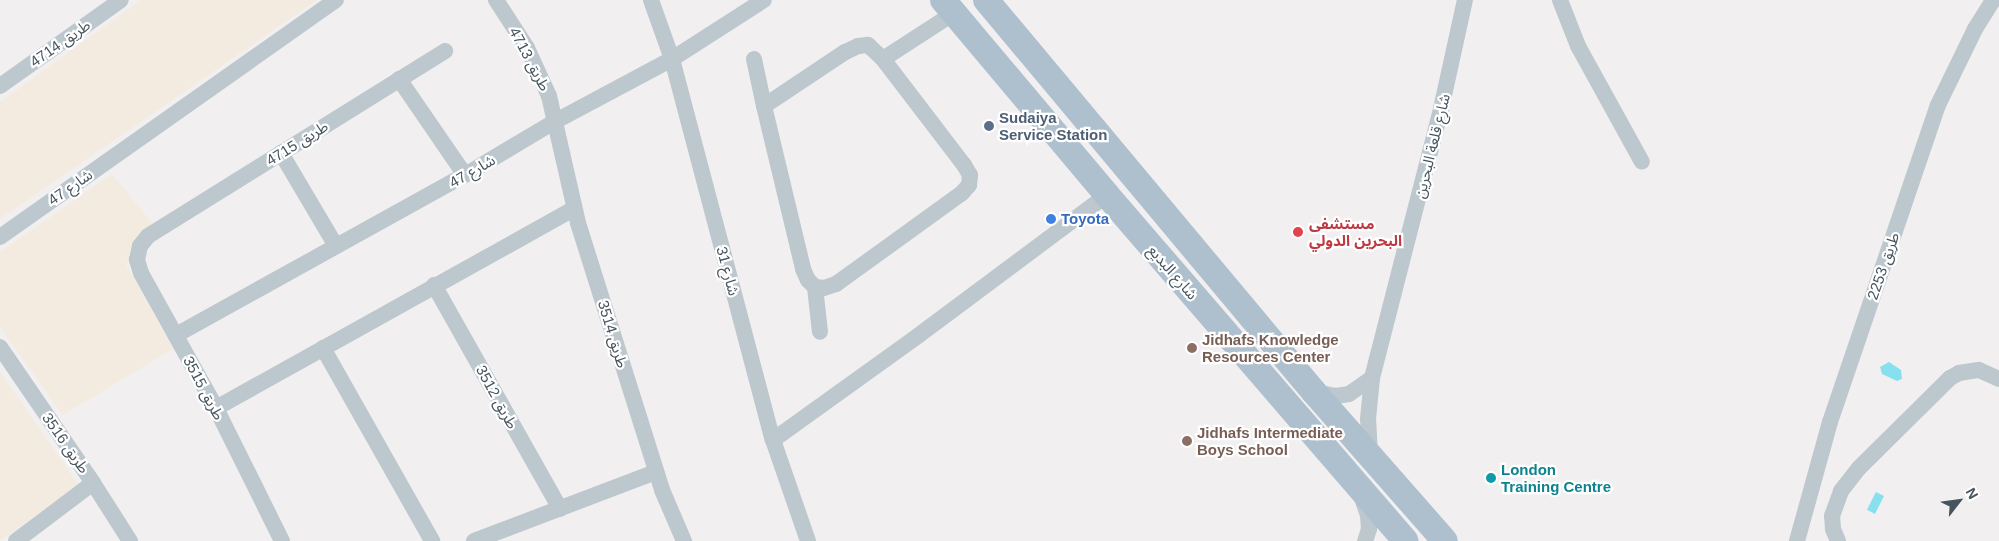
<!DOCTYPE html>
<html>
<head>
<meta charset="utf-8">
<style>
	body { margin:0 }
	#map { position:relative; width:1999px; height:541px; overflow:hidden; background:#f1efef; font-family:Arial,"Noto Sans Arabic",sans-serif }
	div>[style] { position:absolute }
	.sand>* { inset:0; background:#f3ebdf }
	.water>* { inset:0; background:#88e0ee; transform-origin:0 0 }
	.minor>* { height:16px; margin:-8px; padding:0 8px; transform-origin:8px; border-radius:8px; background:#bcc7ce }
	.primary>* { height:26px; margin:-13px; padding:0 13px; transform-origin:13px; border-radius:13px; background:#aec0ce }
	.dots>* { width:14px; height:14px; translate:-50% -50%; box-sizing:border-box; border:2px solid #fff; border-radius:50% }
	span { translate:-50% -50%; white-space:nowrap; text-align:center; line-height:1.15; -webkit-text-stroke:4.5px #fff; paint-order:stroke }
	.street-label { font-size:15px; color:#46545d }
	.service-label { font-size:15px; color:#4e5e75; font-weight:700 }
	.left { translate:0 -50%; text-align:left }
	.shop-label { font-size:15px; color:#366cbe; font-weight:700 }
	.health-label { font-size:15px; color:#be3a42; font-weight:700 }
	.education-label { font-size:15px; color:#785e54; font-weight:700 }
	.culture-label { font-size:15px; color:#0d838f; font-weight:700 }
	.north { position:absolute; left:1934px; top:476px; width:50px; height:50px; -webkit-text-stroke:4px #fff; paint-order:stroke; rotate:60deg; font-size:14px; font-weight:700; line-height:20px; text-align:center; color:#46545d }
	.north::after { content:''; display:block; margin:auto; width:18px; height:22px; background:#46545d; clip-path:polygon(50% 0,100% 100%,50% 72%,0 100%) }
</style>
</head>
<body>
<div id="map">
	<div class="sand">
		<div style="clip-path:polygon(141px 0,317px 0,0 219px,0 102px)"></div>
		<div style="clip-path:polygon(112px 174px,152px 223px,126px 264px,173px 349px,63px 415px,0 327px,0 252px)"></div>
		<div style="clip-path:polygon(0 372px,79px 485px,0 541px)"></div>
	</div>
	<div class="water">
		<div style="clip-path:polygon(1889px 362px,1901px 370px,1902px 379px,1897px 381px,1882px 374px,1880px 367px)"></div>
		<div style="left:1876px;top:492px;width:9px;height:20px;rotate:27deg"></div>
	</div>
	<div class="minor">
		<div style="left:496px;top:0;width:57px;rotate:57.1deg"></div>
		<div style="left:527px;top:48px;width:53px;rotate:65.4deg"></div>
		<div style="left:549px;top:96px;width:130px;rotate:77.1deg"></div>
		<div style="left:578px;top:223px;width:280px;rotate:72.5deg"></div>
		<div style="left:662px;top:490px;width:56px;rotate:66.7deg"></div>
		<div style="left:651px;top:0;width:63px;rotate:70.4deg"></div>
		<div style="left:672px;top:59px;width:394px;rotate:75.2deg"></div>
		<div style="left:773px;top:440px;width:107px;rotate:70.9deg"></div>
		<div style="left:1560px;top:0;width:49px;rotate:68.6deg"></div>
		<div style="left:1578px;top:46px;width:132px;rotate:61.1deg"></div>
		<div style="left:754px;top:59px;width:48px;rotate:78deg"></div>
		<div style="left:764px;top:106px;width:168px;rotate:76.5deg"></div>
		<div style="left:803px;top:269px;width:12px;rotate:66deg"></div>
		<div style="left:808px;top:280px;width:10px;rotate:45deg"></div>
		<div style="left:815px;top:287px;width:9px;rotate:6deg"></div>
		<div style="left:824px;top:288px;width:13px;rotate:-18deg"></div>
		<div style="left:836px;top:284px;width:155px;rotate:-35.8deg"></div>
		<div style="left:962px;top:193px;width:11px;rotate:-49deg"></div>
		<div style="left:969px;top:185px;width:10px;rotate:-84deg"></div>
		<div style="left:970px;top:175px;width:12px;rotate:-121deg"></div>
		<div style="left:964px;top:165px;width:133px;rotate:-127.4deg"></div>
		<div style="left:883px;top:59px;width:21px;rotate:-137deg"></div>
		<div style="left:868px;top:45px;width:10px;rotate:174deg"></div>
		<div style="left:858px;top:46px;width:14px;rotate:155deg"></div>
		<div style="left:845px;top:52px;width:97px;rotate:146.3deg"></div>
		<div style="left:883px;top:59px;width:85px;rotate:-32.9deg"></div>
		<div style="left:399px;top:79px;width:116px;rotate:55.5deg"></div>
		<div style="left:0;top:86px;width:148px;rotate:-35.4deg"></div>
		<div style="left:281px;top:153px;width:108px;rotate:59.4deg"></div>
		<div style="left:0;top:237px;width:411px;rotate:-35.2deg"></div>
		<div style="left:434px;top:285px;width:257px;rotate:60.6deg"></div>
		<div style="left:815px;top:287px;width:45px;rotate:83.7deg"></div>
		<div style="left:176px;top:335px;width:330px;rotate:-29deg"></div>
		<div style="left:465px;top:175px;width:104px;rotate:-30.8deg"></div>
		<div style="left:554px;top:122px;width:134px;rotate:-28.1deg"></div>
		<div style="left:672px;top:59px;width:109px;rotate:-32.7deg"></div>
		<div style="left:0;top:347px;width:165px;rotate:55.6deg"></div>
		<div style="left:93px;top:483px;width:69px;rotate:57.5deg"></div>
		<div style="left:323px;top:348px;width:222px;rotate:60.5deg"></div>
		<div style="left:1315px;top:392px;width:20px;rotate:11deg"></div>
		<div style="left:1335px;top:396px;width:14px;rotate:-8deg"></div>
		<div style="left:1349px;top:394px;width:28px;rotate:-35deg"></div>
		<div style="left:216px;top:408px;width:410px;rotate:-29.1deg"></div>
		<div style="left:773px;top:440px;width:180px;rotate:-35.7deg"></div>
		<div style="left:919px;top:335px;width:234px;rotate:-36.7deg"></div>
		<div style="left:1370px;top:455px;width:36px;rotate:-93deg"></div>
		<div style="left:1368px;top:419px;width:41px;rotate:-84.4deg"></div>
		<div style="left:1372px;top:378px;width:278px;rotate:-75.6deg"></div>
		<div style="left:1441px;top:109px;width:112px;rotate:-77.6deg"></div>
		<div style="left:1362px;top:498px;width:18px;rotate:71deg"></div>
		<div style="left:1368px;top:515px;width:14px;rotate:86deg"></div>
		<div style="left:1369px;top:529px;width:13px;rotate:108deg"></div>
		<div style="left:16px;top:541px;width:96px;rotate:-37deg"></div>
		<div style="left:282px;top:541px;width:148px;rotate:-116.4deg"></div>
		<div style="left:216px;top:408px;width:154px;rotate:-119.1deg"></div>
		<div style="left:141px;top:273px;width:14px;rotate:-107deg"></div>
		<div style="left:137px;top:260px;width:14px;rotate:-78deg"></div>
		<div style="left:140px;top:246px;width:13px;rotate:-51deg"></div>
		<div style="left:148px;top:236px;width:350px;rotate:-31.9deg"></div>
		<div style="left:474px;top:541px;width:195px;rotate:-20.8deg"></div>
		<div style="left:1797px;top:541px;width:123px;rotate:-74.5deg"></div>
		<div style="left:1830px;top:422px;width:335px;rotate:-71.2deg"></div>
		<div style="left:1938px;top:105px;width:85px;rotate:-64deg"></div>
		<div style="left:1975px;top:29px;width:34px;rotate:-58deg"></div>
		<div style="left:1838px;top:541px;width:13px;rotate:-113deg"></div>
		<div style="left:1833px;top:529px;width:13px;rotate:-94deg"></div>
		<div style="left:1832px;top:516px;width:27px;rotate:-70deg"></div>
		<div style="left:1841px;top:491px;width:29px;rotate:-52deg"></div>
		<div style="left:1859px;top:468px;width:128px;rotate:-44.7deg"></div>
		<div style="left:1950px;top:378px;width:10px;rotate:-29deg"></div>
		<div style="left:1959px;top:373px;width:20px;rotate:-9deg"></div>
		<div style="left:1979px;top:370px;width:22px;rotate:24deg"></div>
	</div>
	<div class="primary">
		<div style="left:943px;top:0;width:255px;rotate:49.9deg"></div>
		<div style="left:1107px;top:195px;width:457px;rotate:49.2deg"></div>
		<div style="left:986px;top:0;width:511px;rotate:50.08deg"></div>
		<div style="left:1314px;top:392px;width:198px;rotate:48.7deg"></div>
	</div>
	<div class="dots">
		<div style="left:989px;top:126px;background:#5c6f8a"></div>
		<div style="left:1051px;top:219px;background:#3f7fe0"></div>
		<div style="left:1298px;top:232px;background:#e0444e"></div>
		<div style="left:1192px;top:348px;background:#8d6e63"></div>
		<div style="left:1187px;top:441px;background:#8d6e63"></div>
		<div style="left:1491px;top:478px;background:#0f9aa8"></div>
	</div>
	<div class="street-label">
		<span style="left:60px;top:43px;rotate:-35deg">طريق 4714</span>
		<span style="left:530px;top:59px;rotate:62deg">طريق 4713</span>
		<span style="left:297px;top:143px;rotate:-32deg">طريق 4715</span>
		<span style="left:1432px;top:146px;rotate:-76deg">شارع قلعة البحرين</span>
		<span style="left:472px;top:171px;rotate:-30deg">شارع 47</span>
		<span style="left:70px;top:187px;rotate:-35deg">شارع 47</span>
		<span style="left:1883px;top:266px;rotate:-71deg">طريق 2253</span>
		<span style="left:728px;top:271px;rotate:75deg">شارع 31</span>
		<span style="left:1173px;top:272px;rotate:49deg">شارع البديع</span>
		<span style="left:613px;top:334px;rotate:73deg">طريق 3514</span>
		<span style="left:204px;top:388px;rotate:62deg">طريق 3515</span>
		<span style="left:497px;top:397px;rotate:61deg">طريق 3512</span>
		<span style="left:66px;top:443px;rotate:55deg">طريق 3516</span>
	</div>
	<div class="service-label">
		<span class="left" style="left:999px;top:126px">Sudaiya<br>Service Station</span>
	</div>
	<div class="shop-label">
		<span class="left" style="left:1061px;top:219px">Toyota</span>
	</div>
	<div class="health-label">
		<span class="left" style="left:1309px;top:232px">مستشفى<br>البحرين الدولي</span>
	</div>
	<div class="education-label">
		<span class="left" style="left:1202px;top:348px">Jidhafs Knowledge<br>Resources Center</span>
		<span class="left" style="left:1197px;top:441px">Jidhafs Intermediate<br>Boys School</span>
	</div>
	<div class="culture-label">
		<span class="left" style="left:1501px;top:478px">London<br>Training Centre</span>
	</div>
	<div class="north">N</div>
</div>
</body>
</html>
